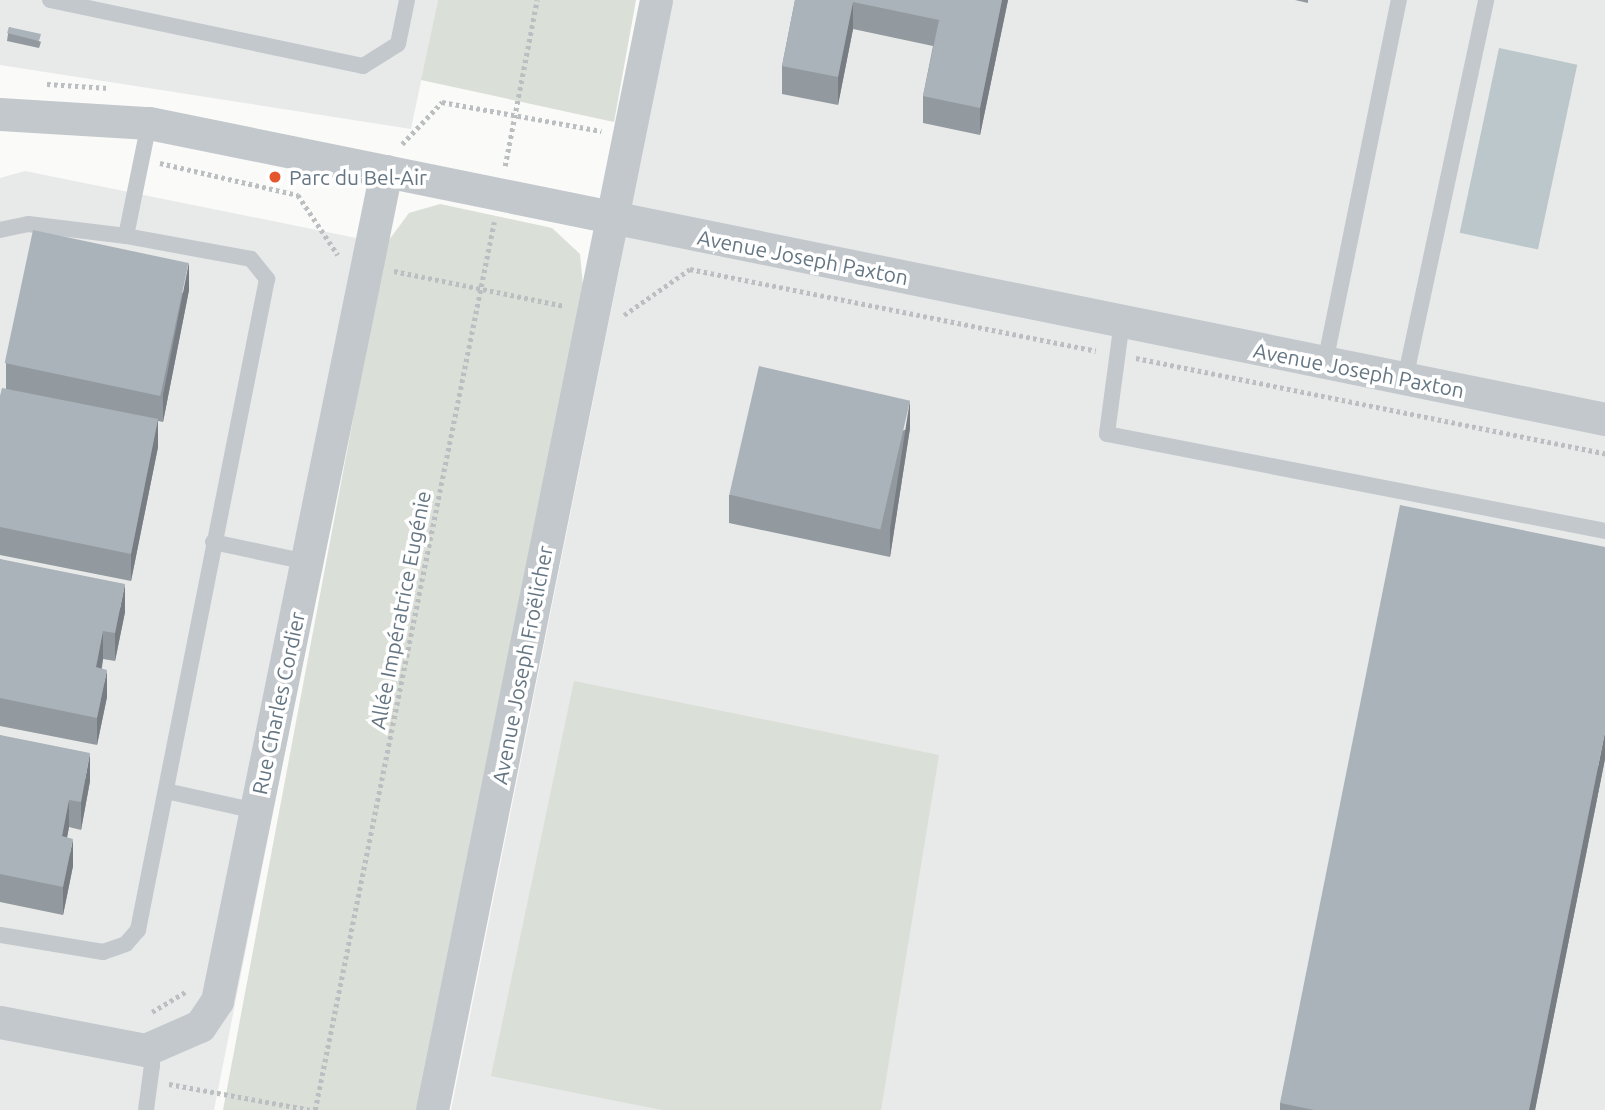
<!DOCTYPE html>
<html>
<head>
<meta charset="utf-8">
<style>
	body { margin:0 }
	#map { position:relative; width:1605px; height:1110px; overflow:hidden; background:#fafaf8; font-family:Ubuntu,sans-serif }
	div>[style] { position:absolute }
	.built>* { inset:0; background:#e8e9e9 }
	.green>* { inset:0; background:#dadfd7 }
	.water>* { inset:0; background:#bbc7cb; transform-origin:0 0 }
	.path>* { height:4.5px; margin-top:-2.25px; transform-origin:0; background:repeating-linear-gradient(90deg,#bbbfc2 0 3.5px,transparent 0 7px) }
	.service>* { height:16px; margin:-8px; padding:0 8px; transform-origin:8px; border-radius:8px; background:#c3c8cc }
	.minor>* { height:33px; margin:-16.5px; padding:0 16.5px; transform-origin:16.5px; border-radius:16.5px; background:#c3c8cc }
	.wall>* { inset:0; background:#929a9f }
	.shaded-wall>* { inset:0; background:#777d82 }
	.building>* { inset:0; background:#aab3b9; transform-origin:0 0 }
	.dots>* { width:19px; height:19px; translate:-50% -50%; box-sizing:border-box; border:4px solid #fff; border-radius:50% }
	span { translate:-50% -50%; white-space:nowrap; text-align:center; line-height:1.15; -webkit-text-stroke:7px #fff; paint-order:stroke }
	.poi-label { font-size:21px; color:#657683 }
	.left { translate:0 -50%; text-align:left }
	.street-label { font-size:21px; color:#657683 }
</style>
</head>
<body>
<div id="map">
	<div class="built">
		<div style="clip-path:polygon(0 0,438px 0,411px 129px,0 65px)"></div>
		<div style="clip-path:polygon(666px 0,1605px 0,1605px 1110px,451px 1110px,619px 271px)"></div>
		<div style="clip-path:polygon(25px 171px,386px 244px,214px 1110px,0 1110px,0 178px)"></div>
	</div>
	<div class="green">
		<div style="clip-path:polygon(438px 0,636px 0,614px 122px,421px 80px)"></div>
		<div style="clip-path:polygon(440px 204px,552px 228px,580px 254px,584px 296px,420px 1110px,223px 1110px,386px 244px,409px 213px)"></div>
		<div style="clip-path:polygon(574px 681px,939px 755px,881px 1110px,662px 1110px,491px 1076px)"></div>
	</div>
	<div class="water">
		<div style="left:1499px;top:48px;width:80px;height:189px;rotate:12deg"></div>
	</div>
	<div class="path">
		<div style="left:47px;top:84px;width:61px;rotate:3.8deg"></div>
		<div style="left:402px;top:144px;width:58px;rotate:-46.4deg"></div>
		<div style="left:442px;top:102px;width:162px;rotate:10.3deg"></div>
		<div style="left:160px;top:163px;width:142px;rotate:13.1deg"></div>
		<div style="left:298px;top:195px;width:72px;rotate:56.3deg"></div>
		<div style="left:505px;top:166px;width:169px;rotate:-79.1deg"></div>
		<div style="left:394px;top:271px;width:174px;rotate:11.6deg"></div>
		<div style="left:624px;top:315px;width:80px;rotate:-34.9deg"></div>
		<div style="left:690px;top:269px;width:414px;rotate:11.4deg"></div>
		<div style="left:1136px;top:358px;width:479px;rotate:11.5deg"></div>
		<div style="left:152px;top:1012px;width:41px;rotate:-31deg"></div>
		<div style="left:169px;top:1084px;width:143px;rotate:10.4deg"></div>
		<div style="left:315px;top:1110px;width:906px;rotate:-78.6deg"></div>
	</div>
	<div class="service">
		<div style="left:50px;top:0;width:320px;rotate:11.9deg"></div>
		<div style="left:363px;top:66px;width:41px;rotate:-32.2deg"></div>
		<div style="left:398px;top:44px;width:45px;rotate:-78.4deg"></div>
		<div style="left:0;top:230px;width:29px;rotate:-12deg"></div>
		<div style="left:28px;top:224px;width:99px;rotate:7deg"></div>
		<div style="left:126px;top:236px;width:127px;rotate:10.4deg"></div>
		<div style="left:251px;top:259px;width:26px;rotate:51deg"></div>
		<div style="left:267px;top:279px;width:664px;rotate:101.21deg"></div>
		<div style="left:138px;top:930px;width:18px;rotate:131deg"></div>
		<div style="left:126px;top:944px;width:24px;rotate:161deg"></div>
		<div style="left:103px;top:952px;width:104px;rotate:-170.6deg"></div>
		<div style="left:126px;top:236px;width:115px;rotate:-78.5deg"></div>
		<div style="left:1122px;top:321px;width:114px;rotate:97.6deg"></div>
		<div style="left:1107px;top:434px;width:507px;rotate:11.02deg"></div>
		<div style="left:1325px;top:363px;width:370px;rotate:-78.5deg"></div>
		<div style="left:1405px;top:379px;width:388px;rotate:-77.9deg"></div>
		<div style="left:213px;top:542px;width:96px;rotate:12deg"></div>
		<div style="left:166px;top:791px;width:92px;rotate:12.5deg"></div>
		<div style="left:145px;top:1050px;width:17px;rotate:65deg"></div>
		<div style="left:152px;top:1065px;width:45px;rotate:97.6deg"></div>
	</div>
	<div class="minor">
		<div style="left:0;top:114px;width:149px;rotate:3.5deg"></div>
		<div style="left:149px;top:123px;width:1486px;rotate:11.49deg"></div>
		<div style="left:0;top:1022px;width:148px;rotate:10.9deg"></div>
		<div style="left:145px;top:1050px;width:60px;rotate:-23.6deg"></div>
		<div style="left:200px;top:1026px;width:30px;rotate:-56deg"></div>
		<div style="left:217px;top:1001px;width:847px;rotate:-78.49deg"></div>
		<div style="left:432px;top:1110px;width:1132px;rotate:-78.59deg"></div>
	</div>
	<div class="wall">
		<div style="clip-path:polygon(795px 0,1008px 0,980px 135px,923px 123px,923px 96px,933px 46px,853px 29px,838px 105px,782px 94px,782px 66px)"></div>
		<div style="clip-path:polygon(1295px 0,1308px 0,1308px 3px)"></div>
		<div style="clip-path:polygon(9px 27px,41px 42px,39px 48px,7px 41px)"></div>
		<div style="clip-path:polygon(189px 290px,163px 422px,158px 421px,158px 447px,131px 581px,0 555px,0 396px,6px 389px,6px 363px)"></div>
		<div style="clip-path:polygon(910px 428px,890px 557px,729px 523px,729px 495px)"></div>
		<div style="clip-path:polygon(0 559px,125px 612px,115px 661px,103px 659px,102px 668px,107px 697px,97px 745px,0 726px)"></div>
		<div style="clip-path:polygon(0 735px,90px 781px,81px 830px,69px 827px,67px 837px,73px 866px,63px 915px,0 902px)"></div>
		<div style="clip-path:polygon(1605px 759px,1535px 1110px,1280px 1110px,1280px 1103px)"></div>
	</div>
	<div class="shaded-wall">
		<div style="clip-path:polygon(1002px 0,1008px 0,980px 135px,980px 108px)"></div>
		<div style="clip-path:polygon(853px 2px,853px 29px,838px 105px,838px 77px)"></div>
		<div style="clip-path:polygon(189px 262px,189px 290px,163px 422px,163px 395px)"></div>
		<div style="clip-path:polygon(910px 400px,910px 428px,890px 557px,890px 529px)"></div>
		<div style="clip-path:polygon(158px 419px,158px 447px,131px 581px,131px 554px)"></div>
		<div style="clip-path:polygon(125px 584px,125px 612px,115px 661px,115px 633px)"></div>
		<div style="clip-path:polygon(103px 631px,103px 659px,96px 695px,96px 667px)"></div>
		<div style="clip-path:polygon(107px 670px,107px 697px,97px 745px,97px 718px)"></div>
		<div style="clip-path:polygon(1605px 732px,1605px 759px,1535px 1110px,1529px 1110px)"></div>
		<div style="clip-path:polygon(90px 753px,90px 781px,81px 830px,81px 802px)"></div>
		<div style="clip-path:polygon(69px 800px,69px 827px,62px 864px,62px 836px)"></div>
		<div style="clip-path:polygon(73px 839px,73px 866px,63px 915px,63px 887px)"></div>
	</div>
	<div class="building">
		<div style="clip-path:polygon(795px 0,1002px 0,980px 108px,923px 96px,939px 20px,853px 2px,838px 77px,782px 66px)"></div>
		<div style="clip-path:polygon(9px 27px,41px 34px,39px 41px,7px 33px)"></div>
		<div style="left:33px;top:230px;width:159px;height:136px;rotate:12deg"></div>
		<div style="left:759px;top:366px;width:155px;height:132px;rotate:13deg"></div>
		<div style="clip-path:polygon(2px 388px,158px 419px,131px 554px,0 527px,0 396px)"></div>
		<div style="clip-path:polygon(1400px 505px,1605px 547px,1605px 732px,1529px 1110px,1314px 1110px,1280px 1103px)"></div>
		<div style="clip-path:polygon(0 559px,125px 584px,115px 633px,103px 631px,96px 667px,107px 670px,97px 718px,0 698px)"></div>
		<div style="clip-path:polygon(0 735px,90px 753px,81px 802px,69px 800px,62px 836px,73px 839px,63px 887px,0 874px)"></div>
	</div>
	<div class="dots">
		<div style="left:275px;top:177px;background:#e4572e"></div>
	</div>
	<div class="poi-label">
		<span class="left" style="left:289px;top:177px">Parc du Bel-Air</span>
	</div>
	<div class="street-label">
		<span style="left:803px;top:257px;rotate:11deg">Avenue Joseph Paxton</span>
		<span style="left:1359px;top:370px;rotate:11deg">Avenue Joseph Paxton</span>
		<span style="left:400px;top:610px;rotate:-79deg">Allée Impératrice Eugénie</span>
		<span style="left:522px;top:665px;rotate:-79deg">Avenue Joseph Froëlicher</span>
		<span style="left:278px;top:703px;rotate:-78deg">Rue Charles Cordier</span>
	</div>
</div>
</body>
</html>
